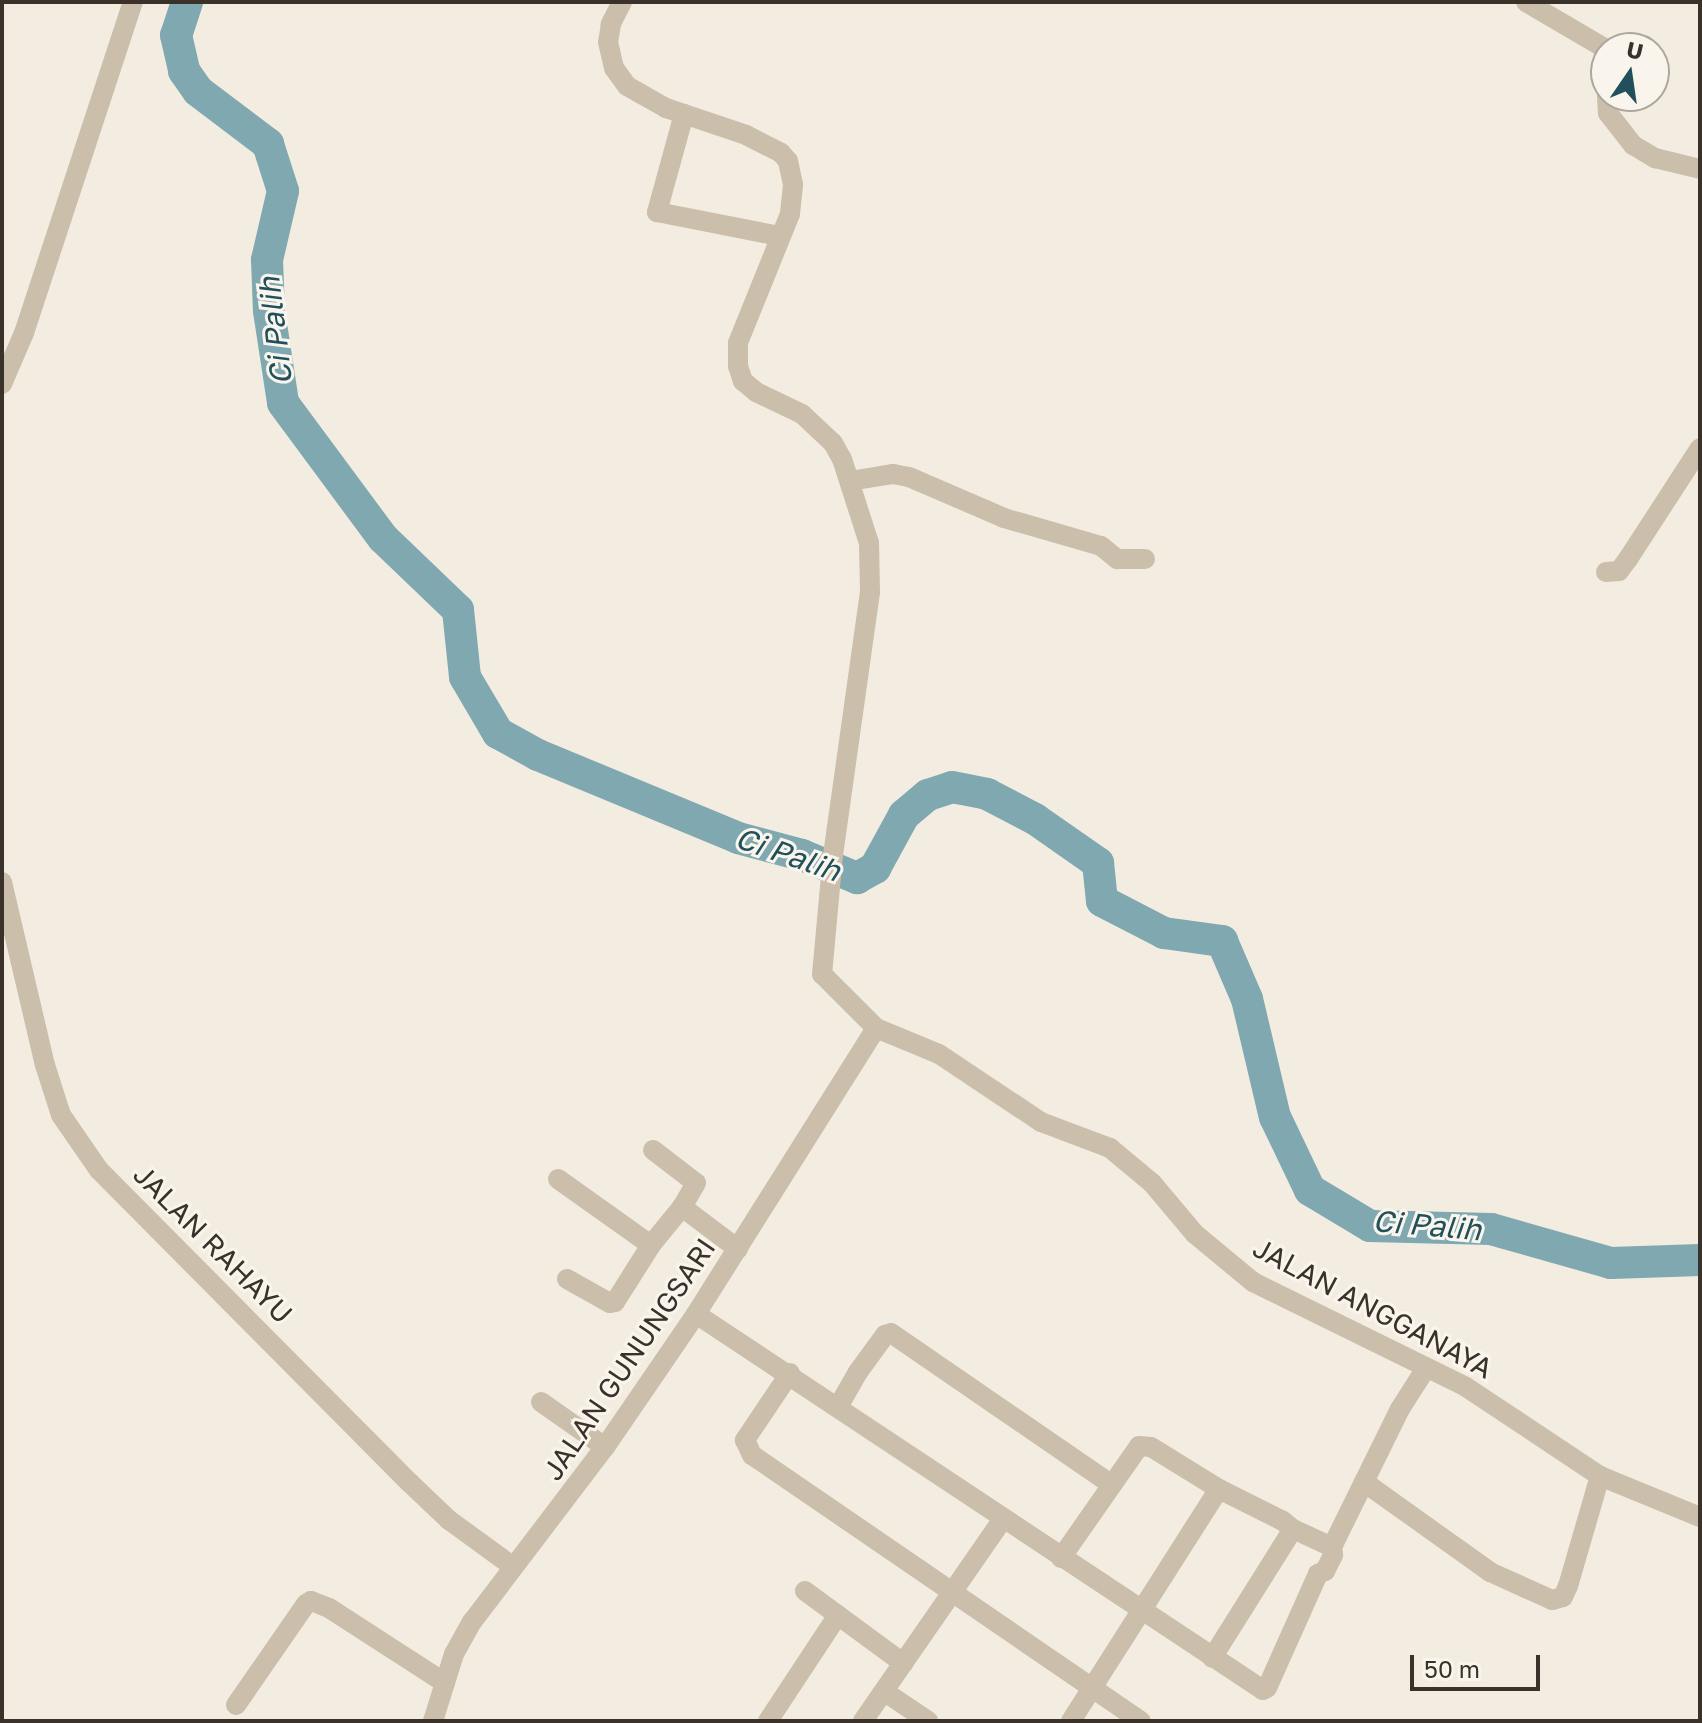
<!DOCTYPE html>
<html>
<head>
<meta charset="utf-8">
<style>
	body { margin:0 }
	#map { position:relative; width:1702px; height:1723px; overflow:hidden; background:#f3ece0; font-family:"Golos Text",sans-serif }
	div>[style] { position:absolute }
	.river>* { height:32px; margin:-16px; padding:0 16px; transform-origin:16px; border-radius:16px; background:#7fa8b0 }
	.minor>* { height:20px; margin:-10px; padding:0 10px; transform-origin:10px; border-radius:10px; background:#cbbeab }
	.tertiary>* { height:20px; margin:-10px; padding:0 10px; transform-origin:10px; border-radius:10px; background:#cbbeab }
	span { translate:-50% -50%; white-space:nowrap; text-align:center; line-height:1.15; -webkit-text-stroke:6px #faf5ec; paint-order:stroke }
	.street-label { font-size:28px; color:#39312a }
	.water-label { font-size:30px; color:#20505b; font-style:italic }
	.frame { position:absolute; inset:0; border:4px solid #39312a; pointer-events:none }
	.north { position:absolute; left:1590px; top:32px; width:80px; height:80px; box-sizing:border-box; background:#faf5ec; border:2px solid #ada79e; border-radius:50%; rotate:13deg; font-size:22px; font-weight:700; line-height:32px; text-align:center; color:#39312a }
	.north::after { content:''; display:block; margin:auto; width:28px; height:36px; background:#20505b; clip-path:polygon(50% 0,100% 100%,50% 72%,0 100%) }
	.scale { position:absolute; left:1410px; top:1655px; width:130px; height:36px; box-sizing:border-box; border:4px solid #39312a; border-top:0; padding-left:10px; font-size:24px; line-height:28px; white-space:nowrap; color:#39312a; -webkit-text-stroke:6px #faf5ec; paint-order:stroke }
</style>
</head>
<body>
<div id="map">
	<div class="river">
		<div style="left:187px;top:2px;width:35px;rotate:108deg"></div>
		<div style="left:176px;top:35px;width:37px;rotate:77deg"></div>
		<div style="left:184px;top:71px;width:24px;rotate:55deg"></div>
		<div style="left:198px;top:91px;width:88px;rotate:37.1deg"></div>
		<div style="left:268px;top:144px;width:49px;rotate:72.3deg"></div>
		<div style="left:283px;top:191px;width:71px;rotate:103.1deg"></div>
		<div style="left:267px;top:260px;width:51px;rotate:87.8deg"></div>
		<div style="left:269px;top:311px;width:93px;rotate:81.3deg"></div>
		<div style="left:283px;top:403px;width:168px;rotate:53.5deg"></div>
		<div style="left:383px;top:538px;width:104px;rotate:43.8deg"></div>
		<div style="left:458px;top:610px;width:67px;rotate:84deg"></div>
		<div style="left:465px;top:677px;width:65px;rotate:59.5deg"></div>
		<div style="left:498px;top:733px;width:46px;rotate:28.8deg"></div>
		<div style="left:538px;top:755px;width:217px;rotate:22.5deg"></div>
		<div style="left:738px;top:838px;width:66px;rotate:14.9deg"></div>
		<div style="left:802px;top:855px;width:60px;rotate:22.7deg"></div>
		<div style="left:857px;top:878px;width:21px;rotate:-29deg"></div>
		<div style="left:875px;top:868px;width:60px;rotate:-61.3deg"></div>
		<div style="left:904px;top:815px;width:31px;rotate:-40deg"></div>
		<div style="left:928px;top:795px;width:25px;rotate:-18deg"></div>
		<div style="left:952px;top:787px;width:36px;rotate:11deg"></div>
		<div style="left:987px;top:794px;width:54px;rotate:27.5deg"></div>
		<div style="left:1035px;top:819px;width:77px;rotate:34.9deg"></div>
		<div style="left:1098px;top:863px;width:38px;rotate:84deg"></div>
		<div style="left:1102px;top:901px;width:70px;rotate:27.3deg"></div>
		<div style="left:1164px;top:933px;width:59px;rotate:7.9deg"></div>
		<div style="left:1222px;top:941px;width:63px;rotate:66.7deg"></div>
		<div style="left:1247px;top:999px;width:121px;rotate:76.7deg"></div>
		<div style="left:1275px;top:1117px;width:81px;rotate:64.4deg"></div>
		<div style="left:1310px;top:1190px;width:70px;rotate:31deg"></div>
		<div style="left:1370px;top:1226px;width:121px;rotate:1.4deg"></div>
		<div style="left:1491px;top:1229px;width:125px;rotate:15.8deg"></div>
		<div style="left:1611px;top:1263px;width:89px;rotate:-1.9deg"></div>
	</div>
	<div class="minor">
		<div style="left:1526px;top:2px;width:93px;rotate:30.4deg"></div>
		<div style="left:1607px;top:96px;width:17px;rotate:87deg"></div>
		<div style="left:1608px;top:113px;width:41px;rotate:52deg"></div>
		<div style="left:1633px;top:145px;width:26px;rotate:31deg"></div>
		<div style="left:1655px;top:158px;width:46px;rotate:13.7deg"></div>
		<div style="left:684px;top:114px;width:102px;rotate:105.4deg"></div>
		<div style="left:657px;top:212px;width:124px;rotate:11.1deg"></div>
		<div style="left:2px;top:384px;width:56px;rotate:-66.7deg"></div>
		<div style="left:24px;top:333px;width:348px;rotate:-71.8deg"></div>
		<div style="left:850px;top:481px;width:44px;rotate:-9.2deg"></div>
		<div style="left:893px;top:474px;width:16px;rotate:11deg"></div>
		<div style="left:909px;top:477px;width:103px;rotate:23.3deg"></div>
		<div style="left:1004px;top:518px;width:101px;rotate:16.1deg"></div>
		<div style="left:1101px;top:546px;width:21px;rotate:39deg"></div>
		<div style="left:1117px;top:559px;width:28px"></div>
		<div style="left:1606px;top:572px;width:13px;rotate:-4deg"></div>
		<div style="left:1619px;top:571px;width:15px;rotate:-53deg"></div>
		<div style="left:1628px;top:559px;width:132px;rotate:-57deg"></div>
		<div style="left:2px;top:882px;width:188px;rotate:76.8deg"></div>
		<div style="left:45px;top:1065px;width:52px;rotate:72.3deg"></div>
		<div style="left:61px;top:1115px;width:67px;rotate:55.4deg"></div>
		<div style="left:99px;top:1170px;width:441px;rotate:45.2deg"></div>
		<div style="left:410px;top:1483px;width:54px;rotate:43.5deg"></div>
		<div style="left:449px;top:1520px;width:78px;rotate:36.1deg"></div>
		<div style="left:653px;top:1150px;width:54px;rotate:37.5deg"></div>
		<div style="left:696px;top:1183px;width:28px;rotate:120deg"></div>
		<div style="left:558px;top:1179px;width:114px;rotate:35.4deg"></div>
		<div style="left:651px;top:1245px;width:49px;rotate:-50.8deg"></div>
		<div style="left:682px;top:1207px;width:70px;rotate:36.9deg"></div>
		<div style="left:567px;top:1279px;width:49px;rotate:29.2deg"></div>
		<div style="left:610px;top:1303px;width:5px;rotate:-11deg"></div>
		<div style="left:615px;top:1302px;width:67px;rotate:-57.7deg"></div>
		<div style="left:696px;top:1314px;width:680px;rotate:33.55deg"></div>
		<div style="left:1263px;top:1690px;width:4px;rotate:-27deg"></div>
		<div style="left:1267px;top:1688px;width:125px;rotate:-65.9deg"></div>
		<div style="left:1318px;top:1574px;width:8px;rotate:-23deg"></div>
		<div style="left:1325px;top:1571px;width:18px;rotate:-63deg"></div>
		<div style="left:1333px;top:1555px;width:8px;rotate:-97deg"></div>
		<div style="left:1332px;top:1547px;width:43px;rotate:-155.2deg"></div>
		<div style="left:790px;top:1373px;width:81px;rotate:123.9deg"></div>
		<div style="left:745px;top:1440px;width:17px;rotate:65deg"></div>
		<div style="left:752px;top:1455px;width:471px;rotate:34.4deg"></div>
		<div style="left:541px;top:1402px;width:78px;rotate:35.1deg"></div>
		<div style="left:838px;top:1407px;width:40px;rotate:-60.3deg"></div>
		<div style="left:858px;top:1372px;width:46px;rotate:-53.9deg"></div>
		<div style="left:885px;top:1335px;width:6px;rotate:-18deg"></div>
		<div style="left:891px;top:1333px;width:267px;rotate:34.5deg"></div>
		<div style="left:1364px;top:1482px;width:155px;rotate:35.5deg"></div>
		<div style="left:1490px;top:1572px;width:68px;rotate:24.3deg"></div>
		<div style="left:1552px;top:1600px;width:11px;rotate:-15deg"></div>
		<div style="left:1563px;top:1597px;width:12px;rotate:-66deg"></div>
		<div style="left:1568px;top:1586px;width:115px;rotate:-73.8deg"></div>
		<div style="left:1332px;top:1547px;width:154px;rotate:-63.8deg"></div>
		<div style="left:1400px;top:1409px;width:49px;rotate:-57.6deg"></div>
		<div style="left:1061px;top:1558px;width:136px;rotate:-55.1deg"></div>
		<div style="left:1139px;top:1446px;width:12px;rotate:5deg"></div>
		<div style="left:1151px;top:1447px;width:80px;rotate:31.7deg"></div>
		<div style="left:1219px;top:1489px;width:72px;rotate:26.6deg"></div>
		<div style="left:1283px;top:1521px;width:13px;rotate:39deg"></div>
		<div style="left:1293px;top:1529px;width:152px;rotate:122.1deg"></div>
		<div style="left:805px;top:1591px;width:122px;rotate:36.3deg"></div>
		<div style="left:885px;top:1692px;width:52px;rotate:34deg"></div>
		<div style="left:236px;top:1705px;width:123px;rotate:-55.3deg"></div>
		<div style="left:306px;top:1604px;width:6px;rotate:-31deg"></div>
		<div style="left:311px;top:1601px;width:19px;rotate:21deg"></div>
		<div style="left:329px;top:1608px;width:138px;rotate:32.9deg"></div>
		<div style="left:433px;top:1721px;width:70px;rotate:-72.6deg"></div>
		<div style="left:454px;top:1654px;width:37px;rotate:-61deg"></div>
		<div style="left:472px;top:1622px;width:220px;rotate:-52.8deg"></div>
		<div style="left:605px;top:1447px;width:161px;rotate:-55.6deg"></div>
		<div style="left:696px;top:1314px;width:338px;rotate:-57.8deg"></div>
		<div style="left:768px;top:1721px;width:127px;rotate:-56.6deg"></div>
		<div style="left:863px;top:1721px;width:246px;rotate:-55.3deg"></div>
		<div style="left:1071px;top:1721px;width:275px;rotate:-57.5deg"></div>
	</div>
	<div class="tertiary">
		<div style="left:622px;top:2px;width:25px;rotate:117deg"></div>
		<div style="left:611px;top:24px;width:18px;rotate:99deg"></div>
		<div style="left:608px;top:42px;width:27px;rotate:77deg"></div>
		<div style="left:614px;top:68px;width:22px;rotate:54deg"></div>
		<div style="left:627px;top:86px;width:45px;rotate:29.4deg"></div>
		<div style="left:666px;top:108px;width:84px;rotate:18.6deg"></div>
		<div style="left:746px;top:135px;width:39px;rotate:27deg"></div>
		<div style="left:781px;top:153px;width:11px;rotate:49deg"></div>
		<div style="left:788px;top:161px;width:25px;rotate:78deg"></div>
		<div style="left:793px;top:185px;width:29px;rotate:96deg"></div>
		<div style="left:790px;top:214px;width:139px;rotate:112deg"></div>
		<div style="left:738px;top:343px;width:23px;rotate:90deg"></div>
		<div style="left:738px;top:366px;width:16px;rotate:72deg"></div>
		<div style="left:743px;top:381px;width:17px;rotate:40deg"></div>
		<div style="left:756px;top:392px;width:51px;rotate:25.6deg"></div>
		<div style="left:802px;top:414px;width:42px;rotate:43.1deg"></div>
		<div style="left:833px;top:443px;width:18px;rotate:61deg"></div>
		<div style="left:842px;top:459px;width:88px;rotate:72.2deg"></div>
		<div style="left:869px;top:543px;width:49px;rotate:88.8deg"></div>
		<div style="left:870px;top:592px;width:265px;rotate:98deg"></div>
		<div style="left:833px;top:854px;width:121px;rotate:95.2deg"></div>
		<div style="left:822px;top:974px;width:76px;rotate:45deg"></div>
		<div style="left:876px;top:1028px;width:68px;rotate:22.4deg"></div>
		<div style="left:939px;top:1054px;width:123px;rotate:33.7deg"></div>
		<div style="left:1041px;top:1122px;width:74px;rotate:20.6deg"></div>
		<div style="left:1110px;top:1148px;width:55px;rotate:39.8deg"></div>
		<div style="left:1152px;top:1183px;width:67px;rotate:49.9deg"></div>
		<div style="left:1195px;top:1234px;width:75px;rotate:39.6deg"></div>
		<div style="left:1253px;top:1282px;width:237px;rotate:26.2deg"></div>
		<div style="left:1466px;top:1387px;width:161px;rotate:33.6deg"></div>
		<div style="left:1600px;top:1476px;width:108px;rotate:22.3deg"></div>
	</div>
	<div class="street-label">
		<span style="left:213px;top:1244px;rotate:45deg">JALAN RAHAYU</span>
		<span style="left:1373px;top:1308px;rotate:28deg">JALAN ANGGANAYA</span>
		<span style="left:629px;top:1359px;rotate:-56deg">JALAN GUNUNGSARI</span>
	</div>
	<div class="water-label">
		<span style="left:275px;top:331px;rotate:-97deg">Ci Palih</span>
		<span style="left:788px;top:854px;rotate:19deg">Ci Palih</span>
		<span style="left:1427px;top:1225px;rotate:5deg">Ci Palih</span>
	</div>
	<div class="frame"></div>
	<div class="north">U</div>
	<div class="scale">50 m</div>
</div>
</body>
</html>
